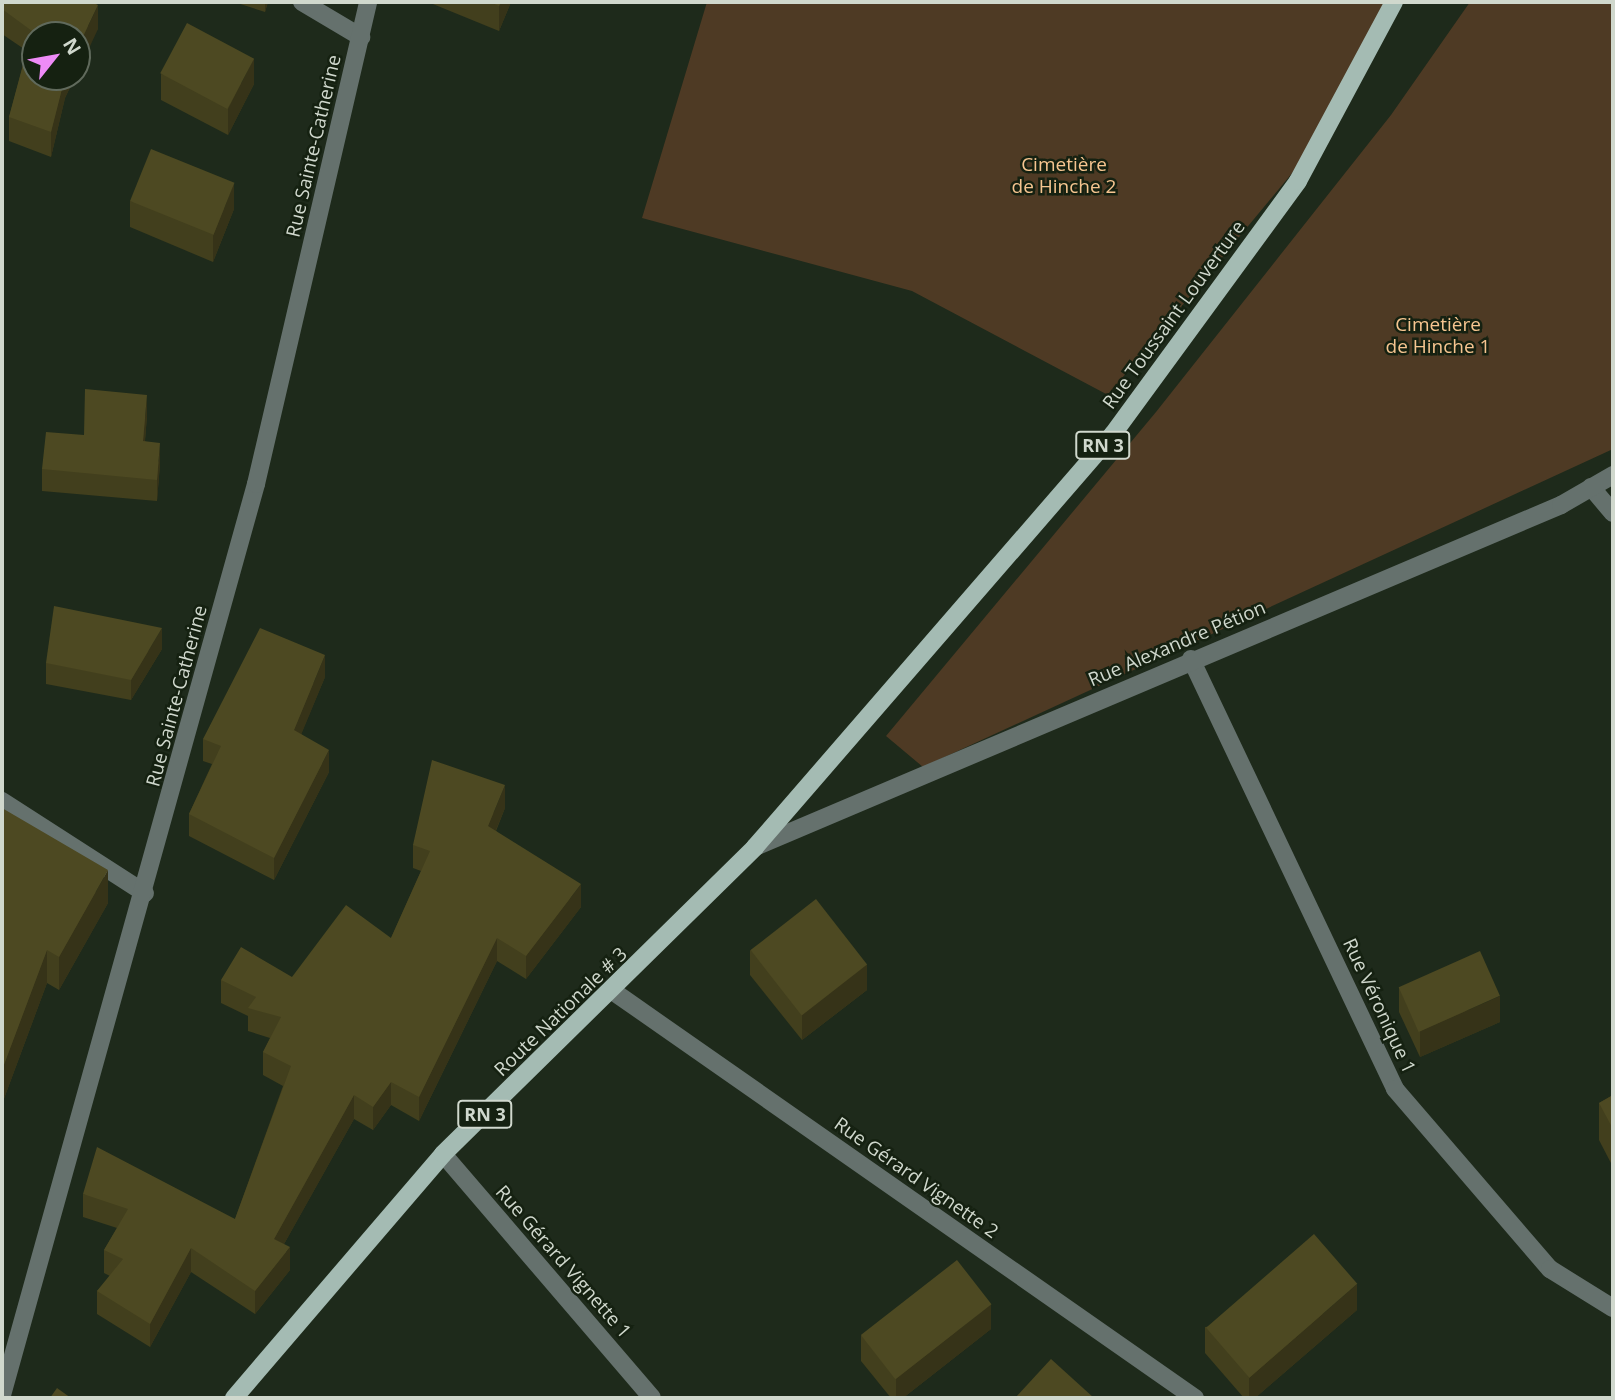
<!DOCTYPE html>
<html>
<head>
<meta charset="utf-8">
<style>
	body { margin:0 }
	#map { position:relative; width:1615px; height:1400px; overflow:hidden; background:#1e2a1b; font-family:"Open Sans",sans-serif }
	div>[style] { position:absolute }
	.green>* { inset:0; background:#4e3a24 }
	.minor>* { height:18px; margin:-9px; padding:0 9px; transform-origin:9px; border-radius:9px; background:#65716d }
	.major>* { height:18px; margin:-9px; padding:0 9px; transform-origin:9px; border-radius:9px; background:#a4bbb3 }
	.wall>* { inset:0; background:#423f1d }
	.shaded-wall>* { inset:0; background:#363318 }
	.building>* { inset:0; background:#4d4922; transform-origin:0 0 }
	span { translate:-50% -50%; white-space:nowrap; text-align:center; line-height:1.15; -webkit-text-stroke:5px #152111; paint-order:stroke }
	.shield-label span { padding:2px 5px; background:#152111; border:2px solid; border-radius:5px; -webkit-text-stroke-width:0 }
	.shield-label { font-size:18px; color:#d0d8cd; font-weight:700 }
	.street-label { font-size:19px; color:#d0d8cd }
	.park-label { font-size:19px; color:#f6c590 }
	.frame { position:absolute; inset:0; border:4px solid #d0d8cd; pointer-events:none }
	.north { position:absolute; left:21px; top:21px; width:70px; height:70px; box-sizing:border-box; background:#152111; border:2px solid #606a5c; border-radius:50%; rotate:59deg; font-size:19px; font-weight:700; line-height:28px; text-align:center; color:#d0d8cd }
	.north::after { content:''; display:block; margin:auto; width:24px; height:32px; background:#ee8bf7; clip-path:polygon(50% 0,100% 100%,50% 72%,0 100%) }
</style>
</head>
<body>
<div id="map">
	<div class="green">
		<div style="clip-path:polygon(707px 2px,1393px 2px,1346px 108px,1108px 395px,912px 291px,642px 218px)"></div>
		<div style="clip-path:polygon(1470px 2px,1613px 2px,1613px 449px,923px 767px,886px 736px,1156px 412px,1391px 115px)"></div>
	</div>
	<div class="minor">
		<div style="left:302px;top:2px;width:69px;rotate:30.7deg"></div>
		<div style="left:1591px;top:487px;width:34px;rotate:50deg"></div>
		<div style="left:1191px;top:659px;width:476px;rotate:64.6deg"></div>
		<div style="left:1395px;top:1089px;width:238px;rotate:49.3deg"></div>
		<div style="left:1550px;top:1269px;width:74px;rotate:31.8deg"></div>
		<div style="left:2px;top:801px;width:170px;rotate:32.8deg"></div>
		<div style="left:755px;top:847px;width:876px;rotate:-22.99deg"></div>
		<div style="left:1561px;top:505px;width:60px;rotate:-30deg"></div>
		<div style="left:614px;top:992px;width:709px;rotate:34.95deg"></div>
		<div style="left:443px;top:1154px;width:321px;rotate:49.4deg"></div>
		<div style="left:2px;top:1395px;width:946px;rotate:-74.42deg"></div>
		<div style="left:256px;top:484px;width:495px;rotate:-76.9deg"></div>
	</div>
	<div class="major">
		<div style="left:234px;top:1398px;width:321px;rotate:-49.4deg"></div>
		<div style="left:443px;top:1154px;width:438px;rotate:-44.5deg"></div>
		<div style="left:755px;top:847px;width:547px;rotate:-49.08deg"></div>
		<div style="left:1113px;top:434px;width:313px;rotate:-53.8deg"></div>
		<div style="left:1298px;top:181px;width:203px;rotate:-61.8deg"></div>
	</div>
	<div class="wall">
		<div style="clip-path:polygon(2px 2px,98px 29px,35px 77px,75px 77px,65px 98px,51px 157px,9px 141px,9px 117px,27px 51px,2px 34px)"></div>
		<div style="clip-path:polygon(234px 2px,268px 2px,265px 12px)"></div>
		<div style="clip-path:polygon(428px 2px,511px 2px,499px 31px)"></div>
		<div style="clip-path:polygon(161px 74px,254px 84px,228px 135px,161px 100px)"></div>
		<div style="clip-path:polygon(130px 201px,234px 209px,213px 262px,130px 227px)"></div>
		<div style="clip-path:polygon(147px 416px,145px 441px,160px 464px,157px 501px,42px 491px,42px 469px,84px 435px)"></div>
		<div style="clip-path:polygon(162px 649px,131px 700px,46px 684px,46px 663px)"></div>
		<div style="clip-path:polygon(325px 677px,301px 734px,329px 772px,274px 880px,189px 836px,189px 814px,212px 764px,203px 761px,203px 739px)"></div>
		<div style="clip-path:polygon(2px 808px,108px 903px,59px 990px,47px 983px,2px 1104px)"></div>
		<div style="clip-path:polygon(505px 808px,496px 831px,581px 907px,526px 979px,497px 961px,419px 1121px,391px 1105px,373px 1130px,354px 1119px,284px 1244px,290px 1270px,255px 1314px,191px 1272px,150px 1347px,97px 1314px,97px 1291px,110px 1276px,104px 1273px,104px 1250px,117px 1228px,83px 1217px,83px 1194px,235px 1219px,283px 1086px,263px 1075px,263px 1052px,270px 1038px,248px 1031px,248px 1016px,221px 1003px,221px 980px,292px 977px,391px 938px,421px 871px,413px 868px,413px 845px)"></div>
		<div style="clip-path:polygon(750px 950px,867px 990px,802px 1040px,750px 975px)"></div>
		<div style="clip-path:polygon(1399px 987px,1500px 1022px,1420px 1057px,1399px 1012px)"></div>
		<div style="clip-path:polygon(1613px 1095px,1613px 1167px,1599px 1140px,1599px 1103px)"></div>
		<div style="clip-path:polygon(1357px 1310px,1255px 1398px,1244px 1398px,1205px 1353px,1205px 1327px)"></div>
		<div style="clip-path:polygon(991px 1329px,903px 1398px,891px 1398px,861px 1361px,861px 1336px)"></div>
	</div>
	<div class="shaded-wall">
		<div style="clip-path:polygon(265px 2px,268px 2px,265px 12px)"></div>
		<div style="clip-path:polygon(501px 2px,511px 2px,499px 31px,499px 6px)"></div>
		<div style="clip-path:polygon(98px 5px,98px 29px,77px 74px,77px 49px)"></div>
		<div style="clip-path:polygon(254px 58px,254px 84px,228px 135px,228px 109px)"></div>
		<div style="clip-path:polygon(65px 77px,75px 77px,65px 98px,51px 157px,51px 132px)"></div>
		<div style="clip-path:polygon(234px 183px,234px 209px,213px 262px,213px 236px)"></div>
		<div style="clip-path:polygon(147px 395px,147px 416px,143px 462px,143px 441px)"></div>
		<div style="clip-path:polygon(160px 443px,160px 464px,157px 501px,157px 480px)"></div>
		<div style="clip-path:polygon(162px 628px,162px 649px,131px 700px,131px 680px)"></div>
		<div style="clip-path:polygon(325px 655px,325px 677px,294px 752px,294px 730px)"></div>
		<div style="clip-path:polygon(329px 750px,329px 772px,274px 880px,274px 858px)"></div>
		<div style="clip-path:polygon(505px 785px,505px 808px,488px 849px,488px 826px)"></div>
		<div style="clip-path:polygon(108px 870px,108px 903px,59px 990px,59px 957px)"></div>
		<div style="clip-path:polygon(581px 884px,581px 907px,526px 979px,526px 956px)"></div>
		<div style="clip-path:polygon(497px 938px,497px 961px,419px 1121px,419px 1097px)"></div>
		<div style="clip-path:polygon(47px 950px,47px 983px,2px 1104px,2px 1070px)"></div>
		<div style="clip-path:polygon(867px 964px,867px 990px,802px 1040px,802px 1014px)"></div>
		<div style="clip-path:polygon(1500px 996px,1500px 1022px,1420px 1057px,1420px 1031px)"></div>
		<div style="clip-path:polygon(391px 1082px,391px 1105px,373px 1130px,373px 1107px)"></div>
		<div style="clip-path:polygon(354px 1095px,354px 1119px,274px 1262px,274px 1239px)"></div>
		<div style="clip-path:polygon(290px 1247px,290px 1270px,255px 1314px,255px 1291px)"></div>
		<div style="clip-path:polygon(191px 1248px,191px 1272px,150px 1347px,150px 1324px)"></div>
		<div style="clip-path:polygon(1357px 1284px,1357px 1310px,1255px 1398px,1249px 1398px,1249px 1378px)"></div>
		<div style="clip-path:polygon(991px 1304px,991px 1329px,903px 1398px,896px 1398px,896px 1379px)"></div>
	</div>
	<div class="building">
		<div style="clip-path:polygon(2px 2px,92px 2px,98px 5px,77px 49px,77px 35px,35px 35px,35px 77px,65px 77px,51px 132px,9px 117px,32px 31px,2px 9px)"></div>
		<div style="clip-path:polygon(490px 2px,501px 2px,499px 6px)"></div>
		<div style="left:187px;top:23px;width:76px;height:57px;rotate:28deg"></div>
		<div style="left:151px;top:149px;width:90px;height:56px;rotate:22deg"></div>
		<div style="clip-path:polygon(85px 389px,147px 395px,143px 441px,160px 443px,157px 480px,42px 469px,46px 432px,84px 435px)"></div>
		<div style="clip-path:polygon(54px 606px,162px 628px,131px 680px,46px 663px)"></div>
		<div style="clip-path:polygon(260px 628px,325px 655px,294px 730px,329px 750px,274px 858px,189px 814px,221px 746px,203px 739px)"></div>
		<div style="clip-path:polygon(432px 760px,505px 785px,488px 826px,581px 884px,526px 956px,497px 938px,419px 1097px,391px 1082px,373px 1107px,354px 1095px,274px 1239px,290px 1247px,255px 1291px,191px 1248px,150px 1324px,97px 1291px,123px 1259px,104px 1250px,128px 1209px,83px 1194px,97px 1147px,235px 1219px,291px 1066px,263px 1052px,281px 1017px,248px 1008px,256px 997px,221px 980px,241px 947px,292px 977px,346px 905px,391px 938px,430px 851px,413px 845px)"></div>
		<div style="clip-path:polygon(2px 808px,108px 870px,59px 957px,47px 950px,2px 1070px)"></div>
		<div style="left:816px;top:899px;width:83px;height:83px;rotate:52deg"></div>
		<div style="left:1480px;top:951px;width:49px;height:89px;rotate:66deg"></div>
		<div style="clip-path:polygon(1613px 1095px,1613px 1129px,1599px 1103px)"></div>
		<div style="left:1314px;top:1234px;width:66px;height:143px;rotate:49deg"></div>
		<div style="left:957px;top:1260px;width:56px;height:122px;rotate:52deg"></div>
		<div style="clip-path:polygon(1051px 1359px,1094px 1398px,1015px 1398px)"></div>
		<div style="clip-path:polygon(57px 1388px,71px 1398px,50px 1398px)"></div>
	</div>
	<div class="shield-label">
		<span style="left:1103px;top:445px">RN 3</span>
		<span style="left:485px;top:1114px">RN 3</span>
	</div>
	<div class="street-label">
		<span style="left:314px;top:146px;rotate:-77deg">Rue Sainte-Catherine</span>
		<span style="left:1174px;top:315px;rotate:-54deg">Rue Toussaint Louverture</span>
		<span style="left:1177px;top:644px;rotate:-23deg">Rue Alexandre Pétion</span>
		<span style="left:177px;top:696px;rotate:-75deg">Rue Sainte-Catherine</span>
		<span style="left:1379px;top:1006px;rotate:65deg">Rue Véronique 1</span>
		<span style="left:561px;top:1012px;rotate:-44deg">Route Nationale # 3</span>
		<span style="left:916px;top:1178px;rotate:35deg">Rue Gérard Vignette 2</span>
		<span style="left:563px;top:1262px;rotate:49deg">Rue Gérard Vignette 1</span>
	</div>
	<div class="park-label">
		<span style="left:1064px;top:176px">Cimetière<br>de Hinche 2</span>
		<span style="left:1438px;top:336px">Cimetière<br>de Hinche 1</span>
	</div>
	<div class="frame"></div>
	<div class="north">N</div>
</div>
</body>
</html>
